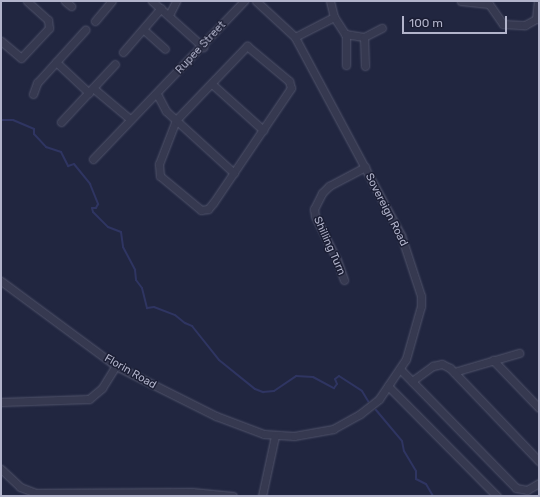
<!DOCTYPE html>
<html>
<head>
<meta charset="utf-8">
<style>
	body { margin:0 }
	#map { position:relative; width:540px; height:497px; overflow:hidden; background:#212640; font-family:Rubik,sans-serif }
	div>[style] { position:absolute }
	.stream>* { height:2px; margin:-1px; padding:0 1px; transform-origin:1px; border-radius:1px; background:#2f3562 }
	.roads { filter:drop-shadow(0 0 1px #51546b) drop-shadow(0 0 1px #51546b) }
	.minor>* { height:7px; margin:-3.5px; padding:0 3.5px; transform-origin:3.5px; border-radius:3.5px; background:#363950 }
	span { translate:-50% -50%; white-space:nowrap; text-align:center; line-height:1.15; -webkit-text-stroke:3px #1b1e34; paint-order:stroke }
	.street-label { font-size:11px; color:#b2b4cb }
	.frame { position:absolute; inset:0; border:2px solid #b2b4cb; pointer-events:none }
	.scale { position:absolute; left:402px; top:16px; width:105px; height:18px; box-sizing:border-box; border:2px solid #b2b4cb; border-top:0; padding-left:5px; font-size:12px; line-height:14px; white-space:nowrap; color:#b2b4cb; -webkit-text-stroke:3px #1b1e34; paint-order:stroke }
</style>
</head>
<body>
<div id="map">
	<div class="stream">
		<div style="left:1px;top:120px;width:12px"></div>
		<div style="left:13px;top:120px;width:23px;rotate:23deg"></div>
		<div style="left:34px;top:129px;width:5px;rotate:90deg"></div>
		<div style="left:34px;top:134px;width:18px;rotate:47deg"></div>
		<div style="left:46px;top:147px;width:16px;rotate:18deg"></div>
		<div style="left:61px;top:152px;width:16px;rotate:63deg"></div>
		<div style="left:68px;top:166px;width:6px;rotate:-18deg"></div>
		<div style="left:74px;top:164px;width:26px;rotate:51deg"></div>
		<div style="left:90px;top:184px;width:22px;rotate:68deg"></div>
		<div style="left:98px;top:204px;width:4px;rotate:117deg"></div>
		<div style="left:96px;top:208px;width:4px;rotate:180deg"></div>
		<div style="left:92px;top:208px;width:4px;rotate:76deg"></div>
		<div style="left:93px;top:212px;width:21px;rotate:45deg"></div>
		<div style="left:108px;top:227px;width:14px;rotate:21deg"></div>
		<div style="left:121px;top:232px;width:15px;rotate:82deg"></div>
		<div style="left:123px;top:247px;width:26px;rotate:62deg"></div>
		<div style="left:135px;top:270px;width:10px;rotate:84deg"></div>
		<div style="left:136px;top:280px;width:10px;rotate:53deg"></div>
		<div style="left:142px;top:288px;width:21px;rotate:76deg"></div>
		<div style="left:147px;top:308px;width:7px;rotate:-8deg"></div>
		<div style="left:154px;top:307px;width:22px;rotate:21deg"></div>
		<div style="left:175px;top:315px;width:13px;rotate:39deg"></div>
		<div style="left:185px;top:323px;width:8px;rotate:23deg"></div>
		<div style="left:192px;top:326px;width:43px;rotate:51.5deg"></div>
		<div style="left:219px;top:360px;width:46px;rotate:38.9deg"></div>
		<div style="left:255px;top:389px;width:9px;rotate:21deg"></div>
		<div style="left:263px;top:392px;width:11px;rotate:-5deg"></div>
		<div style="left:274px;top:391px;width:27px;rotate:-34deg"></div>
		<div style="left:296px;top:376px;width:17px;rotate:3deg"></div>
		<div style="left:313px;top:377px;width:24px;rotate:28deg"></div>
		<div style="left:334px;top:388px;width:5px;rotate:-53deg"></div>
		<div style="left:337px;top:384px;width:5px;rotate:-112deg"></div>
		<div style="left:335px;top:379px;width:5px;rotate:-37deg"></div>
		<div style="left:339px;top:376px;width:27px;rotate:33deg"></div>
		<div style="left:362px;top:391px;width:12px;rotate:59deg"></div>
		<div style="left:376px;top:410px;width:40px;rotate:50deg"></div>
		<div style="left:402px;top:441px;width:10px;rotate:79deg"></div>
		<div style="left:404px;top:451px;width:23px;rotate:59deg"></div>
		<div style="left:416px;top:471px;width:8px;rotate:90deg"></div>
		<div style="left:416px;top:479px;width:11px;rotate:27deg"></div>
		<div style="left:426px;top:484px;width:14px;rotate:60deg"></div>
	</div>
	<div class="roads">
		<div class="minor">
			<div style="left:65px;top:1px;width:8px;rotate:40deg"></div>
			<div style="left:152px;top:1px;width:69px;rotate:42deg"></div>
			<div style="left:461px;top:1px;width:28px;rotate:6deg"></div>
			<div style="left:489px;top:4px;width:24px;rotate:55deg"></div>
			<div style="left:503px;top:24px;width:22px;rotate:3deg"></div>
			<div style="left:525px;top:25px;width:13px;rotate:-29deg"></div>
			<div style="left:536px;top:19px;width:18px;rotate:-84deg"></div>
			<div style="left:169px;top:15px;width:16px;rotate:-63deg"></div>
			<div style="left:334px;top:17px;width:20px;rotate:57deg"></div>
			<div style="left:345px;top:34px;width:19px;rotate:9deg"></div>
			<div style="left:364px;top:37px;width:29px;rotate:88deg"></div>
			<div style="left:95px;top:21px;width:26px;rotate:-50deg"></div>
			<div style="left:144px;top:30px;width:28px;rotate:42deg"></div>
			<div style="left:295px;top:37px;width:44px;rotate:-27.1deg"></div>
			<div style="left:334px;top:17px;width:16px;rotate:-104deg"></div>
			<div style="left:364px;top:37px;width:20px;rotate:-27deg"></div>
			<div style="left:1px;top:41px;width:26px;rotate:40deg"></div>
			<div style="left:21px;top:58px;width:41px;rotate:-47deg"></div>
			<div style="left:49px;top:28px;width:8px;rotate:-97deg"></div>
			<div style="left:48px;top:20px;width:28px;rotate:-138deg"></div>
			<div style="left:247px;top:46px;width:55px;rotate:39.8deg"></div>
			<div style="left:289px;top:81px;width:7px;rotate:74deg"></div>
			<div style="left:291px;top:88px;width:139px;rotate:124.1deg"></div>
			<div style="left:213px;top:203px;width:8px;rotate:130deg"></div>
			<div style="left:208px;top:209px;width:7px;rotate:172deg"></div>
			<div style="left:201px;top:210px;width:53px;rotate:-140.3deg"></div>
			<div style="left:160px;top:176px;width:12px;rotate:-95deg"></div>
			<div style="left:159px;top:164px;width:47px;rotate:-68.9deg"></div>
			<div style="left:176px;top:120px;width:103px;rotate:-46.2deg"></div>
			<div style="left:123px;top:52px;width:58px;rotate:-49.2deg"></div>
			<div style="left:56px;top:62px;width:45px;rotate:43.2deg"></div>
			<div style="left:346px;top:65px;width:31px;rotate:-90deg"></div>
			<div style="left:212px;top:84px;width:69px;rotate:42deg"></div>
			<div style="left:93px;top:88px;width:48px;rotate:40deg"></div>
			<div style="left:33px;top:94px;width:12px;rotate:-70deg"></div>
			<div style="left:37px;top:83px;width:72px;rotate:-47.8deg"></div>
			<div style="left:157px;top:94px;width:19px;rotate:62deg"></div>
			<div style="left:166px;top:111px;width:92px;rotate:42.4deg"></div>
			<div style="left:61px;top:122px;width:79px;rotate:-47deg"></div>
			<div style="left:93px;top:159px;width:219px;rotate:-46.3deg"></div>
			<div style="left:344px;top:280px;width:21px;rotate:-109deg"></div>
			<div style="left:337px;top:260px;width:49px;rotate:-116.6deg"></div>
			<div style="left:315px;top:216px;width:7px;rotate:-98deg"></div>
			<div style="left:314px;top:209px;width:18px;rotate:-63deg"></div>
			<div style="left:322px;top:193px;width:10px;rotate:-45deg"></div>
			<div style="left:329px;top:186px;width:41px;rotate:-27.8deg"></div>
			<div style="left:1px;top:281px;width:143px;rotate:36.5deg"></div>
			<div style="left:116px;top:366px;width:112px;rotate:26.6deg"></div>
			<div style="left:216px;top:416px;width:51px;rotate:20.6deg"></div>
			<div style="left:264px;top:434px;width:30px;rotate:4deg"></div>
			<div style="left:294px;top:436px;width:40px;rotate:-10deg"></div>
			<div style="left:333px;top:429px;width:31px;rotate:-29deg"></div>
			<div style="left:360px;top:414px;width:24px;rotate:-38deg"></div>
			<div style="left:379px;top:399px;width:48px;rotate:-56deg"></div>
			<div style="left:406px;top:359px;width:55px;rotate:-74.2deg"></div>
			<div style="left:421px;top:306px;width:10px;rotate:-90deg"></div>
			<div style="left:421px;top:296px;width:64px;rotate:-108.2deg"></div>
			<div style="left:401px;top:235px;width:225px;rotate:-118.2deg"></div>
			<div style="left:295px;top:37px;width:53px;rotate:-137.3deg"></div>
			<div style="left:493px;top:360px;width:66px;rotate:46.2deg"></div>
			<div style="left:400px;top:369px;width:166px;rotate:45.7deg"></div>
			<div style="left:516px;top:488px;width:11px;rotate:10deg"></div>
			<div style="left:527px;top:490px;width:14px;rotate:-30deg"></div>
			<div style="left:454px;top:372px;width:68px;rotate:-16.3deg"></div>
			<div style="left:412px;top:381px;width:26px;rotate:-36deg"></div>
			<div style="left:433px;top:366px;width:9px;rotate:-13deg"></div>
			<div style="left:442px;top:364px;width:9px;rotate:27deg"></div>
			<div style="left:450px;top:368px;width:129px;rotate:46.3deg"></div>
			<div style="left:388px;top:386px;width:155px;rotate:45.3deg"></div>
			<div style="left:1px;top:402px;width:88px;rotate:-2deg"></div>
			<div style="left:89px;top:399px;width:17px;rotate:-40deg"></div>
			<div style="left:102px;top:388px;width:26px;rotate:-58deg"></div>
			<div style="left:1px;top:469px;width:26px;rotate:43deg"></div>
			<div style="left:20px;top:487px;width:17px;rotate:21deg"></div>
			<div style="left:36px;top:493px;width:156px;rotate:-0.4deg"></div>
			<div style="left:192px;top:492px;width:41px;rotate:5.6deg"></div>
			<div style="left:262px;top:496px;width:61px;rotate:-77.8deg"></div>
		</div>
	</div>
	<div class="street-label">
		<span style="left:201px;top:48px;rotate:-47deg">Rupee Street</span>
		<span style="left:386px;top:210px;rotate:63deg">Sovereign Road</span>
		<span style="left:329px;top:246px;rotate:66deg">Shilling Turn</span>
		<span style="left:130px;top:372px;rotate:30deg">Florin Road</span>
	</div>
	<div class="frame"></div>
	<div class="scale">100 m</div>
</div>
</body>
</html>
